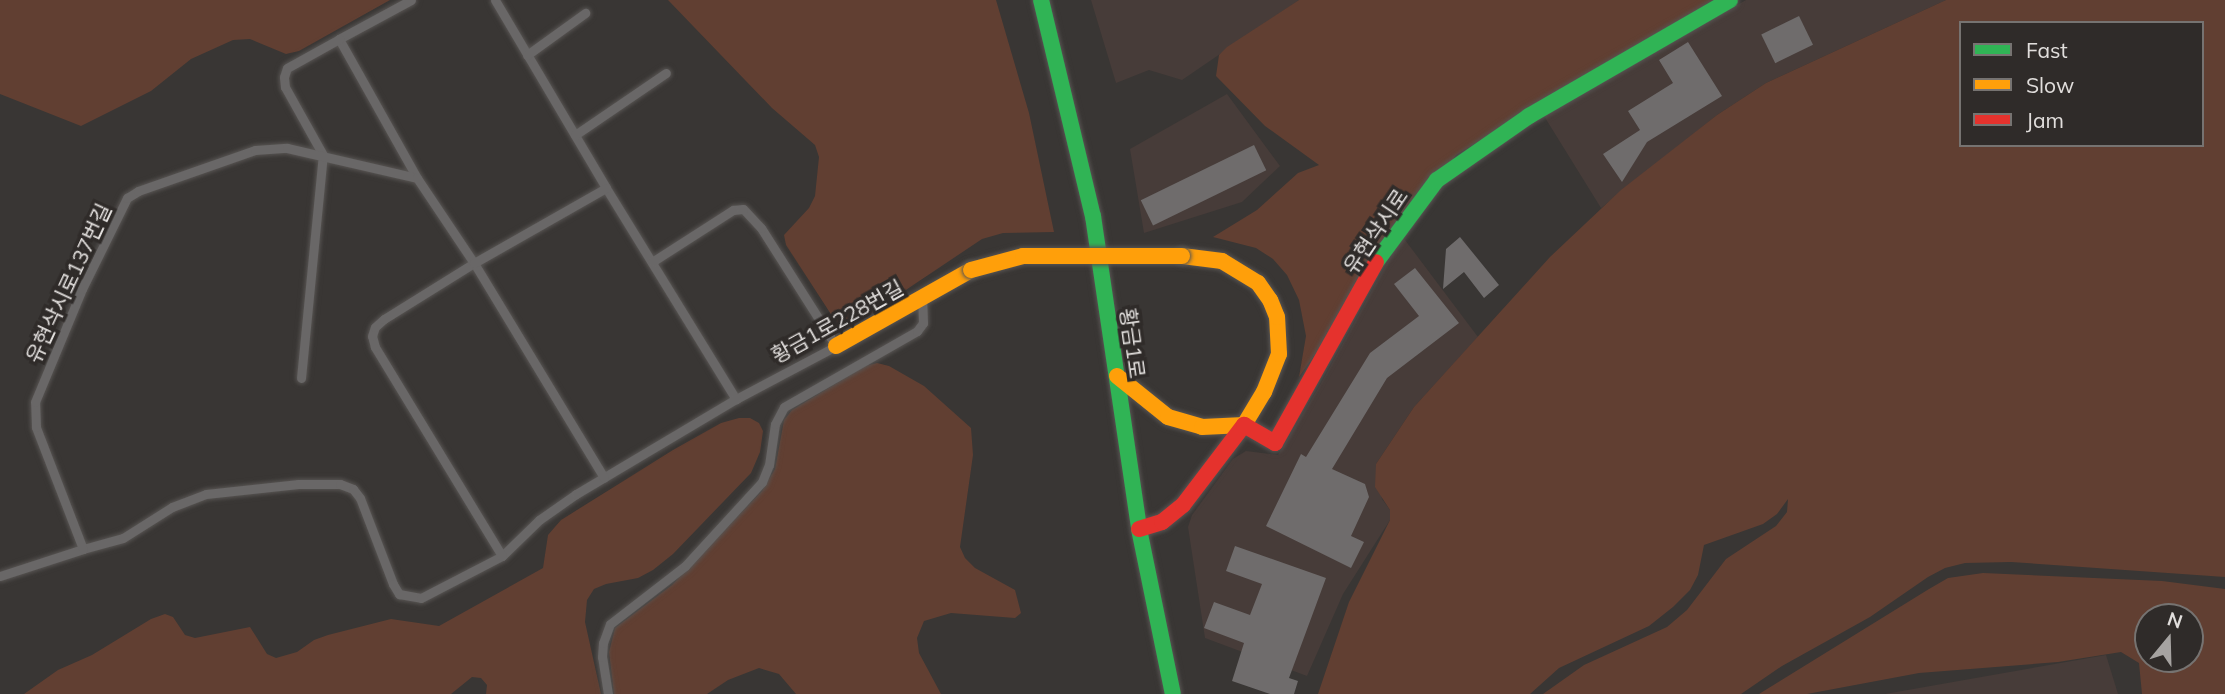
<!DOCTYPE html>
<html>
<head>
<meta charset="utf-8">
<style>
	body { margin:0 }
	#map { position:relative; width:2225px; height:694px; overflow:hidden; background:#393634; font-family:Mulish,"Noto Sans KR",sans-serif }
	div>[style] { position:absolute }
	.built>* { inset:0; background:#473c39 }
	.green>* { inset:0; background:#613f32 }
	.building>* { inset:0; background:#6f6c6c; transform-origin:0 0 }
	.roads { filter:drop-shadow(0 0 2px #575452) drop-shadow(0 0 2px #575452) }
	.lane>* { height:9px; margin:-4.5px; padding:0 4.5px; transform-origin:4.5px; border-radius:4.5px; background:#696767 }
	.fast>* { height:16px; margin:-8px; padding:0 8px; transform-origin:8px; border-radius:8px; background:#30b455 }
	.slow>* { height:16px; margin:-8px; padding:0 8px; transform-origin:8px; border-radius:8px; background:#ff9f0a }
	.jam>* { height:16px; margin:-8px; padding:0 8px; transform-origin:8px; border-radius:8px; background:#e5322d }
	.bridges { filter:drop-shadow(0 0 2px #575452) drop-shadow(0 0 2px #575452) }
	.slow-bridge>* { height:16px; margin:-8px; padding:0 8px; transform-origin:8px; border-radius:8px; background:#ff9f0a }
	span { translate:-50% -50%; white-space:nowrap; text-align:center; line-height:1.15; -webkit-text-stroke:7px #2f2b29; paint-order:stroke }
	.street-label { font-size:21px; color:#e1dedc }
	.legend { position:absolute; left:1959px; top:21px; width:245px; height:126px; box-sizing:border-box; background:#2f2b29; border:2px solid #767371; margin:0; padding:9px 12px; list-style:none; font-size:21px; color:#e1dedc }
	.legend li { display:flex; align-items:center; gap:14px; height:35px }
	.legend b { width:35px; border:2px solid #767371 }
	.north { position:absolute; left:2134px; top:603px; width:70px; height:70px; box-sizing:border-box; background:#2f2b29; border:2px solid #767371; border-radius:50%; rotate:19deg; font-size:19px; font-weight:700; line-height:28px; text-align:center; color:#e1dedc }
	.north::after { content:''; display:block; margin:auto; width:24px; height:32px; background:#a6a3a1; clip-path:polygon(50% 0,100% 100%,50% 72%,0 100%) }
</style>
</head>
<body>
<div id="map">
	<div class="built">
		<div style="clip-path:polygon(1091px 0,1299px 0,1182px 80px,1149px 70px,1116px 83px)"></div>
		<div style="clip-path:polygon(1746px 0,1946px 0,1766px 83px,1717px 115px,1601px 208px,1544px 116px)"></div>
		<div style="clip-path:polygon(1227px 94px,1280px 166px,1242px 202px,1144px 233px,1130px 149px)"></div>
		<div style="clip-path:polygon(1402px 236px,1478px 337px,1414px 407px,1376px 464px,1382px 499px,1390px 510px,1390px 520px,1343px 594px,1307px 676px,1205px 638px,1188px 527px,1192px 515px,1233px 459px,1246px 451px,1278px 455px,1319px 387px)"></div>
		<div style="clip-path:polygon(2106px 655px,2118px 694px,1885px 694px)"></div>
	</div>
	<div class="green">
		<div style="clip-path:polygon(0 0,390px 0,299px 51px,286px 54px,250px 39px,233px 40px,191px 59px,151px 91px,81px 126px,0 94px)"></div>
		<div style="clip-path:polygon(668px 0,996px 0,1029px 113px,1054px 232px,1003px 233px,982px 239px,855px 324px,845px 326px,836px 322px,786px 245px,784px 235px,809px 208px,815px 196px,819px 157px,815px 145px,772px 108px)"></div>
		<div style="clip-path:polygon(1299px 0,1713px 0,1456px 155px,1299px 377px,1306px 336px,1299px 300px,1287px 275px,1273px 259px,1256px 248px,1213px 237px,1257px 210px,1298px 173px,1319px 165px,1265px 126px,1216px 76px,1219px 55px,1227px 47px)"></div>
		<div style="clip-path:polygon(evenodd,1946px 0,2225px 0,2225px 577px,2011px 562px,1965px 563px,1945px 568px,1928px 577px,1870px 617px,1782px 666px,1741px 694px,1543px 694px,1584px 665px,1667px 627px,1687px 610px,1726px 559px,1776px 526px,1787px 512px,1788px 499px,1777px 514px,1763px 524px,1704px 545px,1698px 575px,1690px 590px,1673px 607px,1649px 626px,1559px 668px,1530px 694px,1318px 694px,1349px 602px,1390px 520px,1390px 510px,1375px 487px,1376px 464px,1414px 407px,1550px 257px,1621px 190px,1717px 115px,1766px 83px,1946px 0,1961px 23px,2202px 23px,2202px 145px,1961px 145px,1961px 23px)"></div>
		<div style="clip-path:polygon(877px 363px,889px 366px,924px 386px,971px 428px,973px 455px,960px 547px,965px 558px,975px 568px,1015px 590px,1021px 613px,1015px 618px,951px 613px,924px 621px,917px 638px,919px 653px,941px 694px,796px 694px,779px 674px,759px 668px,728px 680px,707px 694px,614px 694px,609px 652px,615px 628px,672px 585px,762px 491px,775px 469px,784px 420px,792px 410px,865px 366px)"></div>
		<div style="clip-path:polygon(739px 418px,750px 418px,759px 423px,763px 431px,760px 452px,751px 473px,673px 554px,653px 570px,638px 578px,606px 584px,594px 589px,587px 600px,585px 622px,601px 694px,486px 694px,487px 685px,481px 678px,472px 677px,451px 694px,24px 694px,58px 670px,92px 655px,151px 619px,165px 614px,173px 617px,185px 635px,195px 638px,250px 627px,267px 654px,276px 658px,297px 652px,314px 640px,328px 635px,391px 619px,439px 626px,543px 568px,548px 535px,561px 520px,673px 450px,721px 423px)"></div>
		<div style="clip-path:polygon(evenodd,1983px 573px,2162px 581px,2225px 589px,2225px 694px,2142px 694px,2139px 663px,2121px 652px,2058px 662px,1919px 673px,1807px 694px,1759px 694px,1929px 589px,1948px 578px,1983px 573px,2148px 617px,2190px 617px,2190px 659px,2148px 659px,2148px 617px)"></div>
	</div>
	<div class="building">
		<div style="left:1799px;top:16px;width:32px;height:42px;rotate:64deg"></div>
		<div style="clip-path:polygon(1688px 42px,1722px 96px,1647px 142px,1622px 182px,1603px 154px,1640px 130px,1628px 111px,1673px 83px,1659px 60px)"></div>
		<div style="left:1254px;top:145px;width:28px;height:126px;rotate:64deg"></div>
		<div style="clip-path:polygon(1460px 237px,1499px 285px,1484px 298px,1464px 272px,1443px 289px,1446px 249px)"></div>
		<div style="clip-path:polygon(1415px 268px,1459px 323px,1387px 378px,1332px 469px,1365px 484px,1369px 497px,1351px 536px,1364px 542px,1351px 568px,1266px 526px,1301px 454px,1306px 457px,1370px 353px,1419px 316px,1394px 284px)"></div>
		<div style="clip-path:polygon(1235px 546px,1326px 578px,1289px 678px,1298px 681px,1294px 694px,1270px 694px,1232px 681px,1244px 643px,1204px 628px,1214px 602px,1250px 615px,1262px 584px,1226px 571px)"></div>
	</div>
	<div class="roads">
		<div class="lane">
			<div style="left:411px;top:0;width:82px;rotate:151.6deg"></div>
			<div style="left:339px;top:39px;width:159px;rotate:60.7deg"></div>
			<div style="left:495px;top:0;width:218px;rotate:59.4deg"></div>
			<div style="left:606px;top:188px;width:248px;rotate:58.4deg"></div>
			<div style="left:736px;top:399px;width:113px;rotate:-27.9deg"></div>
			<div style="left:836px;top:346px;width:140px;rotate:-122.4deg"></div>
			<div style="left:761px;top:228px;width:26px;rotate:-133deg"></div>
			<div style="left:743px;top:209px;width:10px;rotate:174deg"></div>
			<div style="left:733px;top:210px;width:96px;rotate:147.3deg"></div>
			<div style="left:527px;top:55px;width:72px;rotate:-35.9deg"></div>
			<div style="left:575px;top:135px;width:110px;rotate:-34.3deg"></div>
			<div style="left:301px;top:378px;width:224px;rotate:-84.4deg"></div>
			<div style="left:323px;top:155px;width:78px;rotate:-119.2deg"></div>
			<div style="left:285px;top:87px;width:10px;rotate:-96deg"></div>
			<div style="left:284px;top:77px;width:9px;rotate:-72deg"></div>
			<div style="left:287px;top:68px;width:60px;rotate:-29.1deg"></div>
			<div style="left:83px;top:549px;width:41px;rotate:-15.4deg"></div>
			<div style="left:123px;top:538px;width:58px;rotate:-32.3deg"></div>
			<div style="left:172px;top:507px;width:36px;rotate:-21deg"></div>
			<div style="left:206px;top:494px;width:93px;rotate:-6.2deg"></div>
			<div style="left:298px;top:484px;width:42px"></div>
			<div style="left:340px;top:484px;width:14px;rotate:21deg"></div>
			<div style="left:353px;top:489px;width:11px;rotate:52deg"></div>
			<div style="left:360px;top:498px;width:92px;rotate:69deg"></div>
			<div style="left:393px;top:584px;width:12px;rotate:59deg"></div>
			<div style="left:399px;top:594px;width:22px;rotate:10deg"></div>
			<div style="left:421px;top:598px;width:91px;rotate:-27.4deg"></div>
			<div style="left:502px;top:556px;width:52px;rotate:-44.2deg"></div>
			<div style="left:539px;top:520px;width:45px;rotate:-35.1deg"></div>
			<div style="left:576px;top:494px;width:186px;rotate:-30.7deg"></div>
			<div style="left:502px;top:556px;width:245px;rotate:-121.3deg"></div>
			<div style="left:375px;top:347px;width:11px;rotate:-105deg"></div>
			<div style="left:372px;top:336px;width:9px;rotate:-72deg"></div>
			<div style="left:375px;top:327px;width:12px;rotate:-42deg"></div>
			<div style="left:384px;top:319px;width:106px;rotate:-31.9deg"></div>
			<div style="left:474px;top:263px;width:251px;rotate:58.8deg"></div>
			<div style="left:0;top:576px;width:87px;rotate:-18deg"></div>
			<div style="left:83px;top:549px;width:131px;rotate:-111.1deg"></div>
			<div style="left:36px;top:427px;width:25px;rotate:-92deg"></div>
			<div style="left:35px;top:402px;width:122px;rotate:-67.4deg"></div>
			<div style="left:82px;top:289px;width:102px;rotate:-63.7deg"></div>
			<div style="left:127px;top:198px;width:13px;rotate:-32deg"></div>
			<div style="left:138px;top:191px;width:124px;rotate:-19.3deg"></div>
			<div style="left:255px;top:150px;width:32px;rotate:-4deg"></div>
			<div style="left:287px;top:148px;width:133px;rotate:13deg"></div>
			<div style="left:417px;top:178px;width:102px;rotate:56.2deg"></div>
			<div style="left:474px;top:263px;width:152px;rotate:-29.6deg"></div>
			<div style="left:608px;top:694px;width:37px;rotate:-99deg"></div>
			<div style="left:602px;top:657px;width:14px;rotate:-86deg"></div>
			<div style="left:603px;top:643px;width:20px;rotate:-70deg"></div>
			<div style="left:610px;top:624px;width:95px;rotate:-37.7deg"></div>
			<div style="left:685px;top:566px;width:114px;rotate:-47.5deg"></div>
			<div style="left:762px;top:482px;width:18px;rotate:-68deg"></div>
			<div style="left:769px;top:465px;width:41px;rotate:-81.7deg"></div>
			<div style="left:775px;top:424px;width:19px;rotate:-62deg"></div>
			<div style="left:784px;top:407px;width:153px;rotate:-29.7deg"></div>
			<div style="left:917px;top:331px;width:10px;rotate:-53deg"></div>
			<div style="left:923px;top:323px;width:23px;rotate:-92deg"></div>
		</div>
		<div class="fast">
			<div style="left:1041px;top:0;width:222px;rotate:76.5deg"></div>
			<div style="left:1093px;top:216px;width:316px;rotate:81.6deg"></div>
			<div style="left:1139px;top:529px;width:168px;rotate:78.4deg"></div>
			<div style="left:1376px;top:262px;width:102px;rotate:-53.4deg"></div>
			<div style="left:1437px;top:180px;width:112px;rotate:-34.8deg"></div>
			<div style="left:1529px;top:116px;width:232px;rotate:-30deg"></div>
		</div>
		<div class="slow">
			<div style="left:836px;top:346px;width:155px;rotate:-29.4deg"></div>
			<div style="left:1117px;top:376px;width:65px;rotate:38.8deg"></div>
			<div style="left:1168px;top:417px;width:35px;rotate:16deg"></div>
			<div style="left:1202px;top:427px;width:42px;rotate:-2.7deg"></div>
			<div style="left:1244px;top:425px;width:39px;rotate:-59deg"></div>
			<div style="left:1264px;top:392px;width:41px;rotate:-68.5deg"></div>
			<div style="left:1279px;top:354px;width:37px;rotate:-93deg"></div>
			<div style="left:1277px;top:317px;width:18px;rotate:-112deg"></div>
			<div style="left:1270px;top:300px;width:21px;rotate:-125deg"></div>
			<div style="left:1258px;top:283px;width:42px;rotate:-148.6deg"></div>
			<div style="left:1222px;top:261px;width:40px;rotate:-172.9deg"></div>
		</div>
		<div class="jam">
			<div style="left:1139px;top:529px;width:24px;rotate:-17deg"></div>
			<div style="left:1162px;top:522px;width:27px;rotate:-39deg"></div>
			<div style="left:1183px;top:505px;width:101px;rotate:-52.7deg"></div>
			<div style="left:1244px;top:425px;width:36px;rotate:30deg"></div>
			<div style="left:1275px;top:443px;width:207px;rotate:-60.8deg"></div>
		</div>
	</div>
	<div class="bridges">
		<div class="slow-bridge">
			<div style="left:971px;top:270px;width:54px;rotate:-15.1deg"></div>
			<div style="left:1023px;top:256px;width:159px"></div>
		</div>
	</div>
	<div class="street-label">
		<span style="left:1375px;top:231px;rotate:-56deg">유현삭시로</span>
		<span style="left:68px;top:283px;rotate:-65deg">유현삭시로137번길</span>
		<span style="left:837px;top:321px;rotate:-29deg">황금1로228번길</span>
		<span style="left:1133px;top:343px;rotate:82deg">황금1로</span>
	</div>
	<ul class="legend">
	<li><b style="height:9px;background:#30b455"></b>Fast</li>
	<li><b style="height:9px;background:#ff9f0a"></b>Slow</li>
	<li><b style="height:9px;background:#e5322d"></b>Jam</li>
	</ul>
	<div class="north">N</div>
</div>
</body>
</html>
